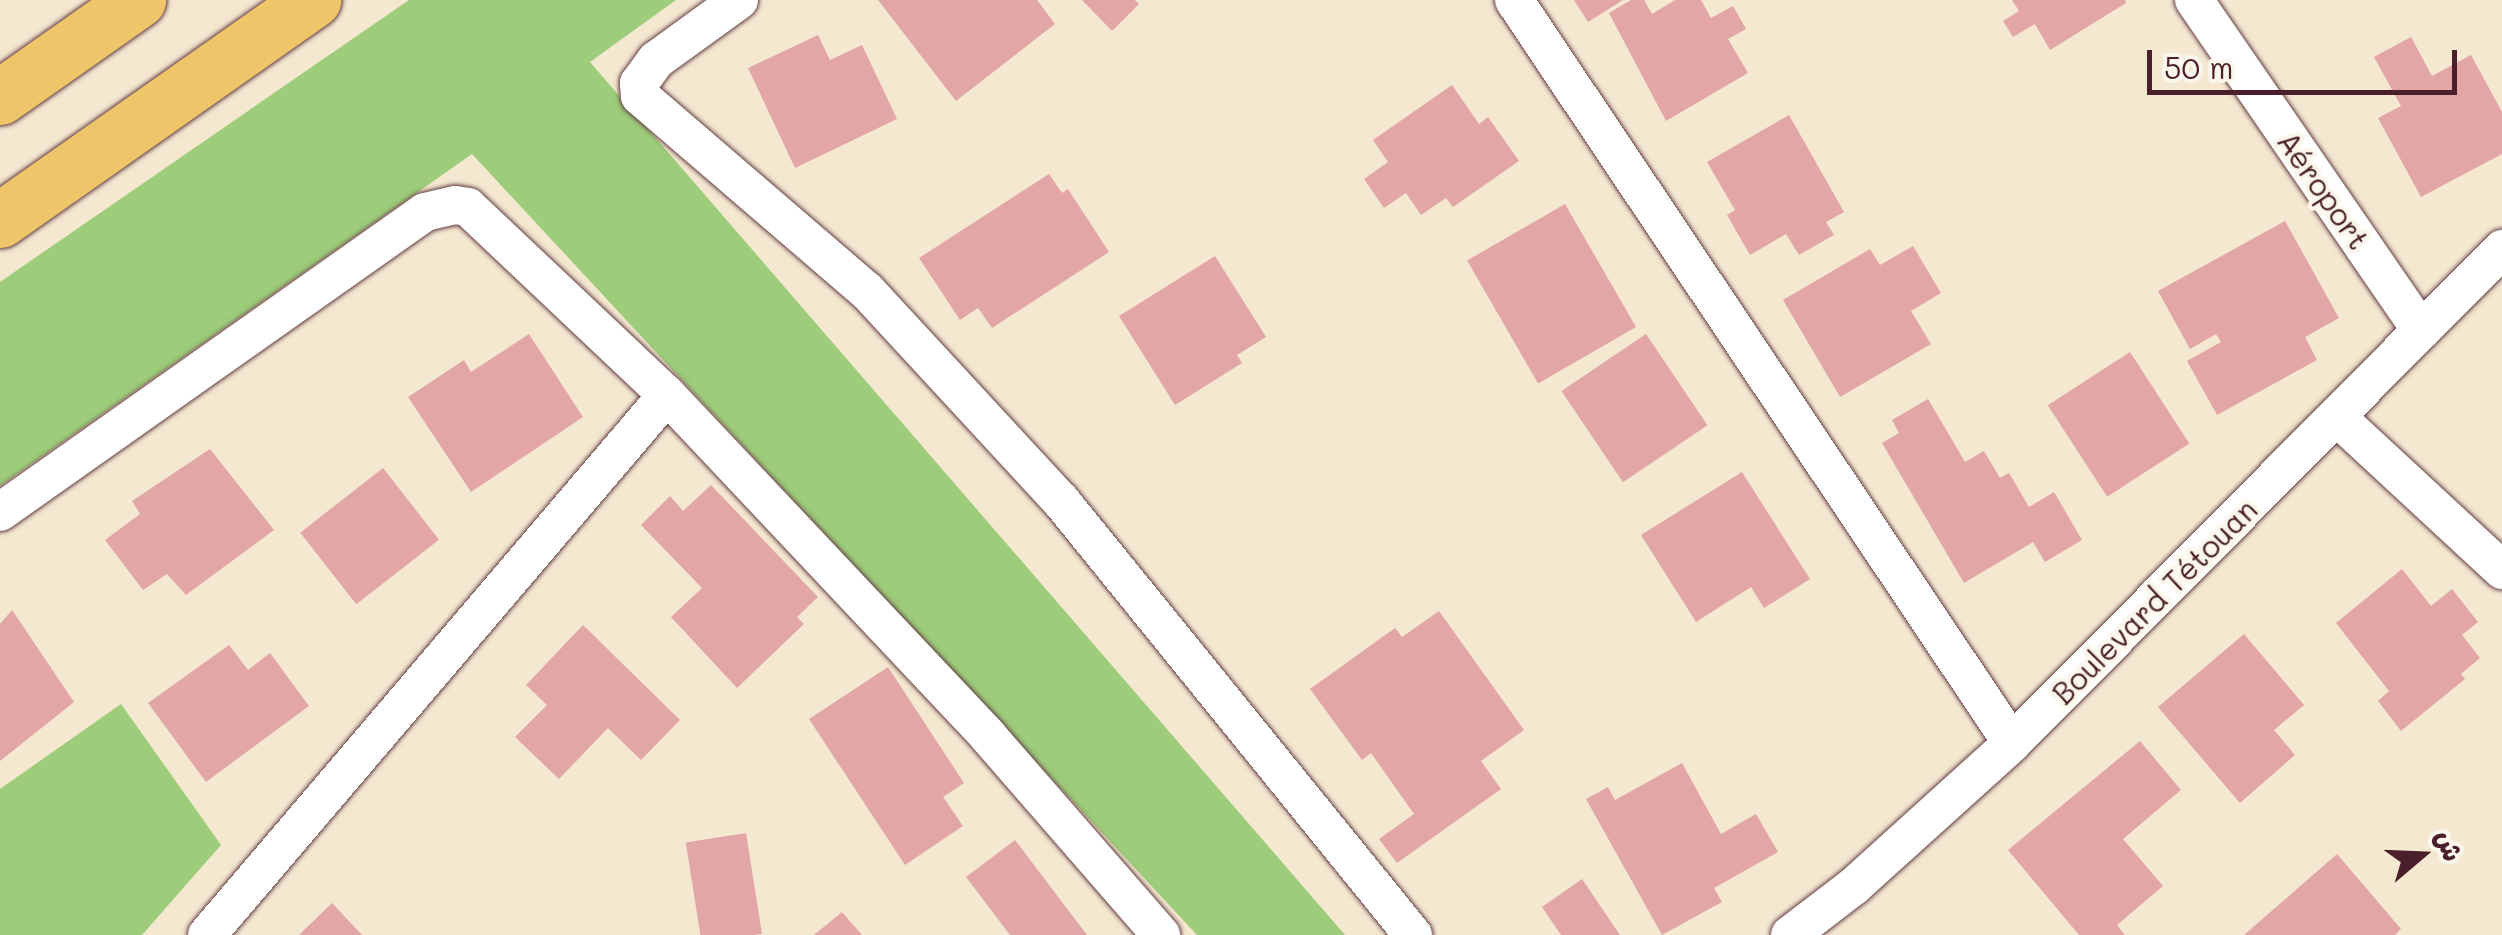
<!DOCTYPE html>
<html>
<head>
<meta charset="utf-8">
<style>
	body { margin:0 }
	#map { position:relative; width:2502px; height:935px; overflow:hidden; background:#f4e8d0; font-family:Mali,"Playpen Sans Arabic",sans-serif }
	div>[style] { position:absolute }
	.green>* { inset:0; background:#9dcc7a }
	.building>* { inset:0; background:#e1a6a5; transform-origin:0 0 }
	.roads { filter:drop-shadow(0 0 2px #643d44) drop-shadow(0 0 2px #643d44) }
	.minor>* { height:38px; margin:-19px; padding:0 19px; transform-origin:19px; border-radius:19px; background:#fff }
	.trunk>* { height:55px; margin:-27.5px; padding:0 27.5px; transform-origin:27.5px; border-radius:27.5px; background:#eec569 }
	span { translate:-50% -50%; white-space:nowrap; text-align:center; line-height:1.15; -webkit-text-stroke:9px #fbf7ec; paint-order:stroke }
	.street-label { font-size:30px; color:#4a1f2b }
	.north { position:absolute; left:2372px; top:805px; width:100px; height:100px; -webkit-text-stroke:8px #fbf7ec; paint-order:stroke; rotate:71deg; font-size:28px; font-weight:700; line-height:40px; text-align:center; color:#4a1f2b }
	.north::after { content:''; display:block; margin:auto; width:35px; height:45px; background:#4a1f2b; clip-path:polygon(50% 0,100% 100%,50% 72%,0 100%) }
	.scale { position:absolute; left:2147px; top:50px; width:310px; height:45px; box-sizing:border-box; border:5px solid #4a1f2b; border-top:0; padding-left:12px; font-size:30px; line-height:35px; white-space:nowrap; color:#4a1f2b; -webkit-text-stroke:8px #fbf7ec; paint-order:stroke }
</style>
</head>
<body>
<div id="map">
	<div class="green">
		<div style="clip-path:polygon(409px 0,676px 0,590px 62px,1345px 935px,1197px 935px,472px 154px,0 486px,0 282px)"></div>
		<div style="clip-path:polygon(121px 704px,221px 845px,142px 935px,0 935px,0 789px)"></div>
	</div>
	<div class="building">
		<div style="clip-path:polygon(878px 0,1037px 0,1055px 24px,956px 101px)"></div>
		<div style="clip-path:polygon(1082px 0,1135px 0,1139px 4px,1112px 31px)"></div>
		<div style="clip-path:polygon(1574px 0,1623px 0,1588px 22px)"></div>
		<div style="clip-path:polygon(1631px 0,1644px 0,1652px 14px,1675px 0,1701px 0,1711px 18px,1733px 6px,1746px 29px,1728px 39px,1748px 73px,1666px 121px,1609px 13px)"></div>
		<div style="clip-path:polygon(2012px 0,2125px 0,2126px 3px,2050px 50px,2035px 24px,2013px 37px,2003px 21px,2019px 11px)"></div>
		<div style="clip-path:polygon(818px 35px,830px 60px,862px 45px,897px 119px,795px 168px,748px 68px)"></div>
		<div style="clip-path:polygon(2411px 37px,2432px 76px,2471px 55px,2502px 112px,2502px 154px,2421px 197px,2378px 118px,2401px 106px,2374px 57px)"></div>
		<div style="clip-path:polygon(1452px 85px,1479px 124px,1488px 117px,1519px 161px,1453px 207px,1446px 198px,1421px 215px,1406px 193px,1384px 208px,1364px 179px,1388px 162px,1373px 140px)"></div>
		<div style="clip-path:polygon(1789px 115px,1844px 212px,1826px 222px,1834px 235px,1799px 255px,1786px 234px,1750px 255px,1727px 215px,1735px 210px,1707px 162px)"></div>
		<div style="clip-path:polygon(1049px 174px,1062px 193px,1068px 189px,1109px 252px,992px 328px,978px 308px,960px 320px,919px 258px)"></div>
		<div style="left:1565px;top:204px;width:142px;height:113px;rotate:60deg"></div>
		<div style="clip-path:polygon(2285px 221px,2339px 318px,2305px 337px,2317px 360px,2217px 415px,2187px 361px,2221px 342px,2216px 334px,2190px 349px,2158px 291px)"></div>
		<div style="clip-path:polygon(1913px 246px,1941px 293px,1911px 311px,1931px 344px,1840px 397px,1783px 300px,1870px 249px,1880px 265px)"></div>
		<div style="clip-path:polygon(1215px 256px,1266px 337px,1237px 355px,1242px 363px,1175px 405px,1119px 316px)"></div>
		<div style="clip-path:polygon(529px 334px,583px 417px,471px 492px,408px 397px,464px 360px,471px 372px)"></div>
		<div style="left:1646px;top:334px;width:110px;height:102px;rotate:56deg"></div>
		<div style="left:2130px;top:352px;width:109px;height:98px;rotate:57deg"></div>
		<div style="clip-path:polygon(1928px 399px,1965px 462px,1984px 451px,2000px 478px,2009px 473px,2029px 507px,2054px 492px,2082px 540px,2045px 562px,2033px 542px,1964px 583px,1882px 443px,1899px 433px,1892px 420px)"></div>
		<div style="clip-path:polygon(210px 449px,274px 530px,186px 595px,167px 574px,143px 590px,105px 540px,140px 514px,132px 501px)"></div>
		<div style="left:383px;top:468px;width:91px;height:105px;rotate:52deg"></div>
		<div style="clip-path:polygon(1742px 472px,1810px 579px,1764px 608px,1751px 587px,1696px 622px,1641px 535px)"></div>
		<div style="clip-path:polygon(711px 485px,818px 597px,797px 617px,804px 624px,737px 688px,671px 617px,702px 588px,641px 525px,670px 496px,683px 511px)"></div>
		<div style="clip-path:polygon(2402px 569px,2431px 606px,2452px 589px,2478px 622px,2462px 635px,2480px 658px,2461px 674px,2465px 679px,2401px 731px,2378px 701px,2389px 691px,2336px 623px)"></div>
		<div style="clip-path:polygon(12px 610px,74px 702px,0 761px,0 624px)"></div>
		<div style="clip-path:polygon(1439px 611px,1524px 730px,1481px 761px,1501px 789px,1397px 863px,1379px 839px,1414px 814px,1371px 753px,1362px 760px,1310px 689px,1395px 628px,1402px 637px)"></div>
		<div style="clip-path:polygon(583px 625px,680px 720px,641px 760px,608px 728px,559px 779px,515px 737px,547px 705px,526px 685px)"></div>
		<div style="clip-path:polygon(2244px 634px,2304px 705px,2274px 730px,2295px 755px,2240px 803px,2158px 707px)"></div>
		<div style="clip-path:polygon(229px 645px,248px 670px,270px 653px,309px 706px,206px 782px,148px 703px)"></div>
		<div style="clip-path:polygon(888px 667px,964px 783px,943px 797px,963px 826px,905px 865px,809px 719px)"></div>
		<div style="clip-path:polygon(2140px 741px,2181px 790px,2123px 839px,2163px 886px,2117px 925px,2125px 935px,2079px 935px,2008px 850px)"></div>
		<div style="clip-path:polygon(1682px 763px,1721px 834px,1756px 814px,1778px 852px,1714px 888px,1722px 902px,1662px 935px,1586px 799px,1608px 787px,1615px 800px)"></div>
		<div style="left:746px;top:833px;width:102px;height:61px;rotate:81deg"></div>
		<div style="clip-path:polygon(1015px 840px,1087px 935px,1010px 935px,966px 877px)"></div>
		<div style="clip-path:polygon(2337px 854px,2401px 929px,2395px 935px,2244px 935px)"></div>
		<div style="clip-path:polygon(1582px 879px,1620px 935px,1561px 935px,1542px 907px)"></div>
		<div style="clip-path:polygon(332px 903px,362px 935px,299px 935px)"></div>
		<div style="clip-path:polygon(842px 912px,862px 935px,814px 935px)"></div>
	</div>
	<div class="roads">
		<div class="minor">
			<div style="left:739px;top:0;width:102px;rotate:144.1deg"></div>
			<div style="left:656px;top:60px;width:29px;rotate:126deg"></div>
			<div style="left:639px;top:83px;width:13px;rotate:86deg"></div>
			<div style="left:640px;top:96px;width:299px;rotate:40.7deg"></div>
			<div style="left:867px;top:291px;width:286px;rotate:47.3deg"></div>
			<div style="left:1061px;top:501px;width:559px;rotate:50.96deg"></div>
			<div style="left:1514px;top:0;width:894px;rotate:56.17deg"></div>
			<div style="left:2194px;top:0;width:401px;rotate:55.5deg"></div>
			<div style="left:2338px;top:418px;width:224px;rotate:42.8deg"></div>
			<div style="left:0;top:512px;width:520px;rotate:-35.22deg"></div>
			<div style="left:425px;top:212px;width:31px;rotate:-13deg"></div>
			<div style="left:455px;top:205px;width:13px;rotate:9deg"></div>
			<div style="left:468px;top:207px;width:274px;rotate:43.4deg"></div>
			<div style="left:667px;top:395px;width:468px;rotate:46.7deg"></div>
			<div style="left:988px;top:736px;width:264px;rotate:49deg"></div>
			<div style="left:207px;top:935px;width:709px;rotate:-49.57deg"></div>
			<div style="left:1790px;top:935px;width:81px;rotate:-37.4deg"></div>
			<div style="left:1854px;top:886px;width:213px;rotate:-42.1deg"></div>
			<div style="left:2012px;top:743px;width:696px;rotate:-45.23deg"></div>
		</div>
		<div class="trunk">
			<div style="left:0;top:97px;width:169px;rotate:-35.1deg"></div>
			<div style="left:0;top:220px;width:383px;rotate:-35.1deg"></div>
		</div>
	</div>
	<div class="street-label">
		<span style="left:2324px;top:190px;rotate:55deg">Aéroport</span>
		<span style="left:2154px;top:601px;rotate:-45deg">Boulevard Tétouan</span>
	</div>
	<div class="north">ش</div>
	<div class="scale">50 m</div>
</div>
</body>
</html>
